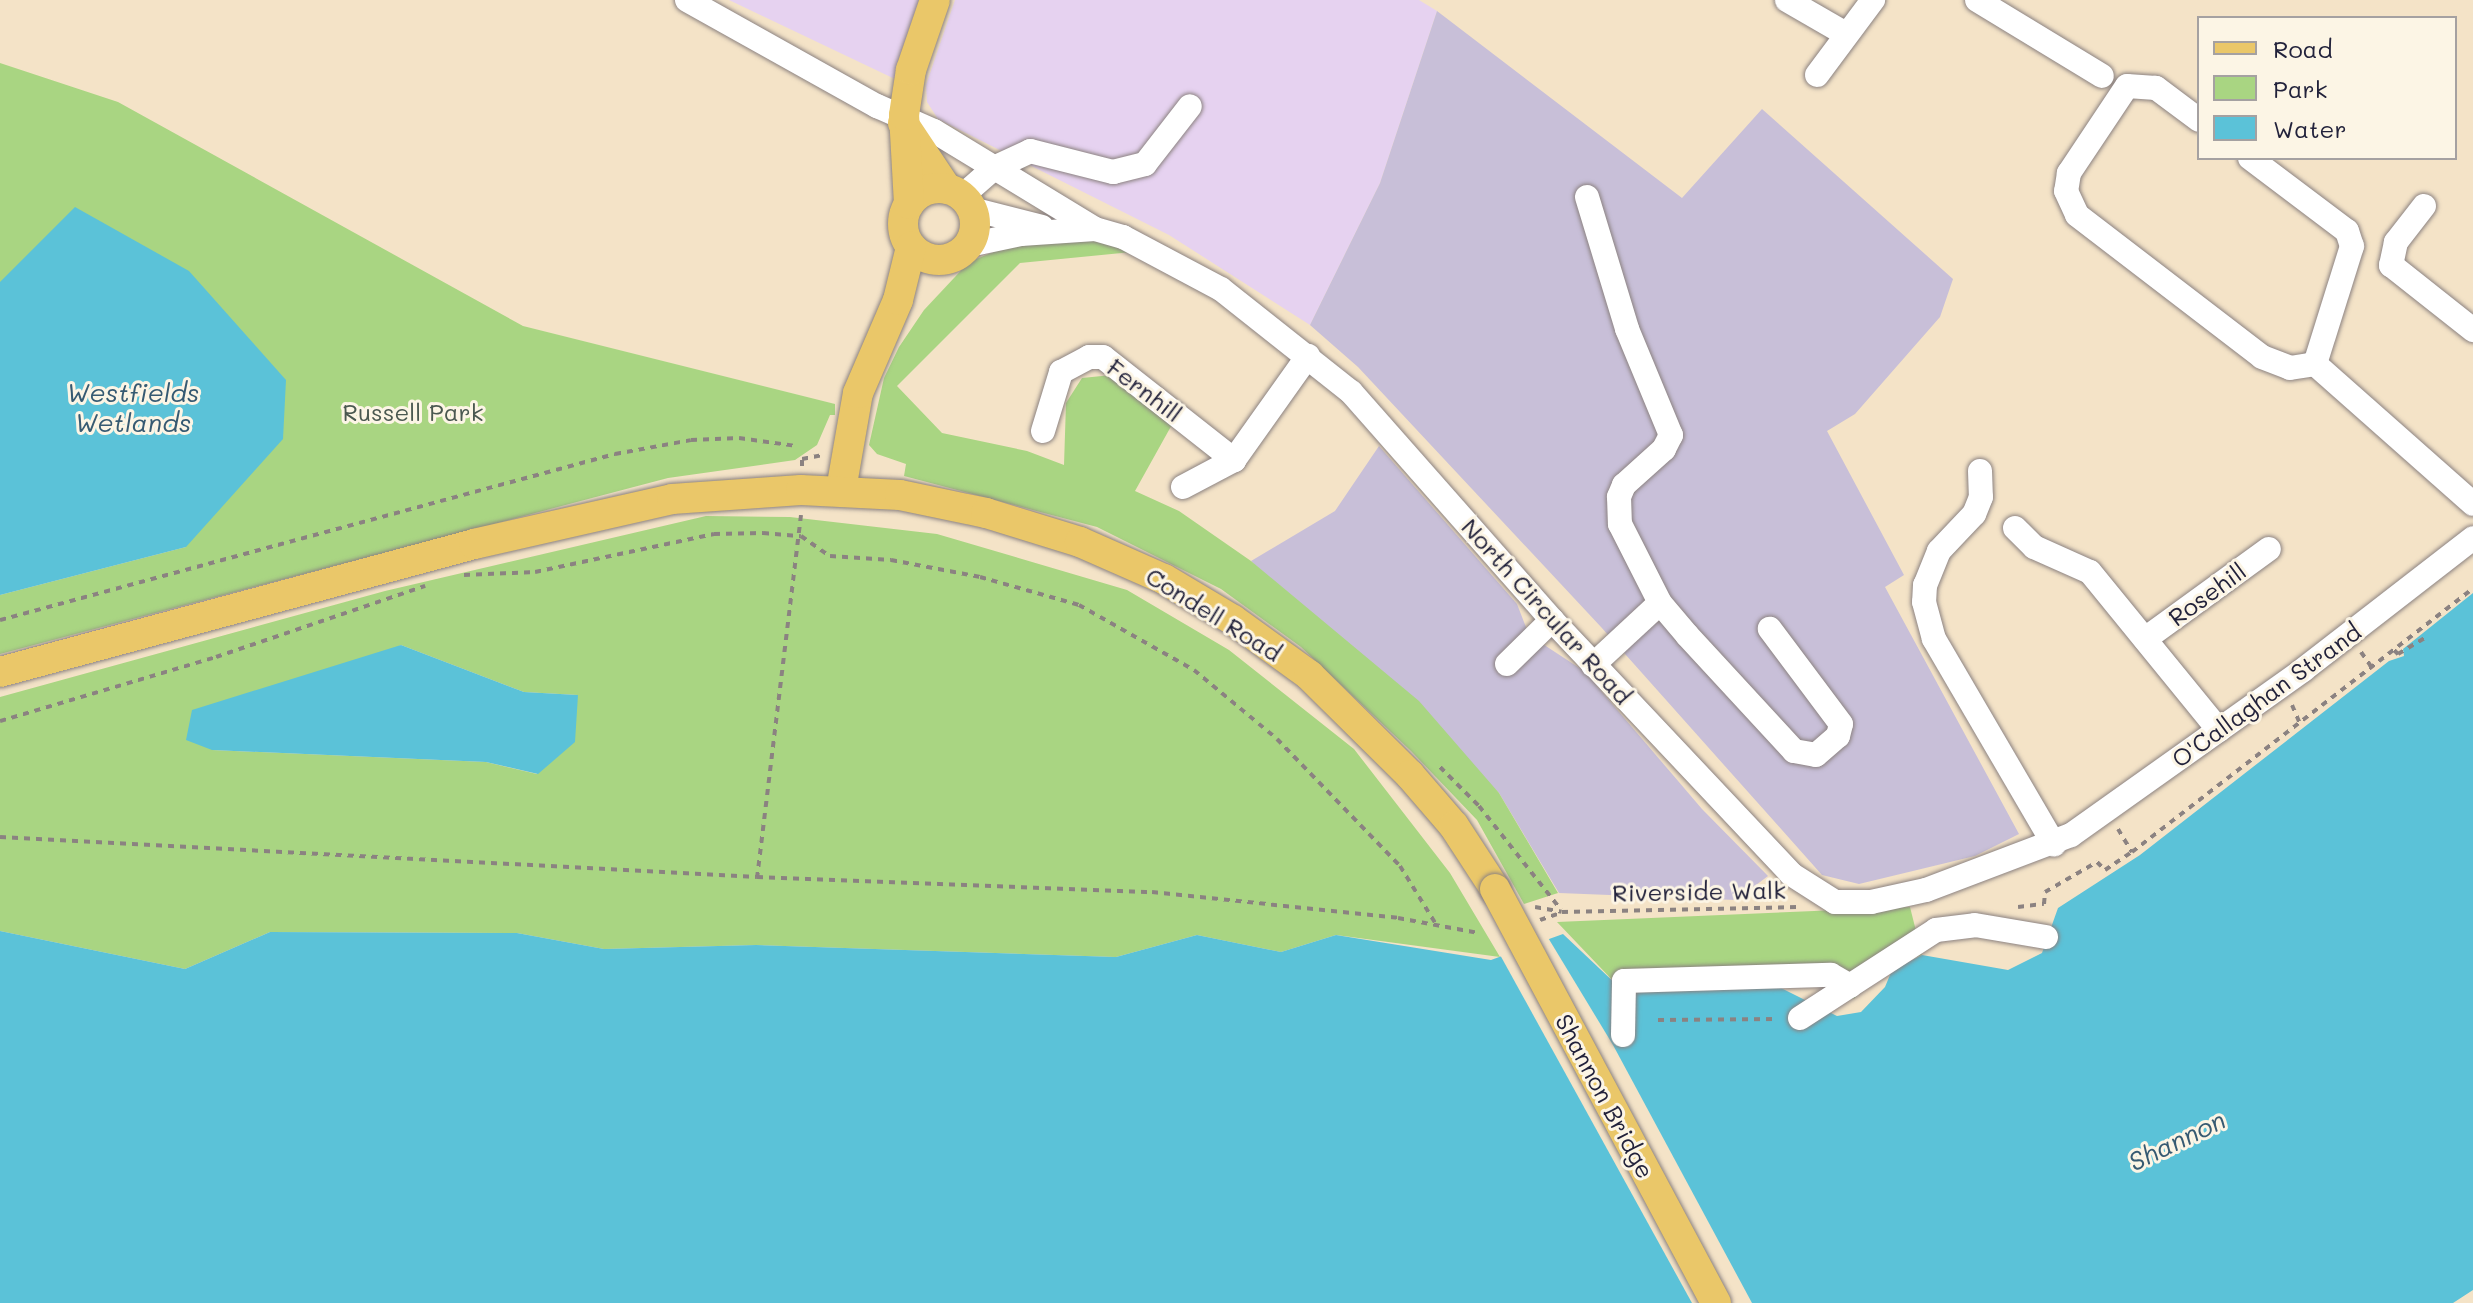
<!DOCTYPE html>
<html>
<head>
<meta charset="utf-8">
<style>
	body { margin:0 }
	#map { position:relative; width:2473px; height:1303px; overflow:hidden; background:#f4e3c7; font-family:Mali,sans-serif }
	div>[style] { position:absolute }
	.built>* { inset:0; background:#e6d2f0 }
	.industrial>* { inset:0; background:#c8bfd8 }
	.green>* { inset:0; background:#a9d582 }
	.water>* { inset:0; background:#5bc2d8 }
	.pier>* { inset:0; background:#f4e3c7 }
	.path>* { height:4px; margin-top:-2px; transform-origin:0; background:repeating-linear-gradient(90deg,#8b8281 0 6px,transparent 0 12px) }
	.roads { filter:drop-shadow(0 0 2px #8b8281) drop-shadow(0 0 2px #8b8281) }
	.minor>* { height:24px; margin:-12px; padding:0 12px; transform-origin:12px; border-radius:12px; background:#fff }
	.major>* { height:30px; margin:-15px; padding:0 15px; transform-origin:15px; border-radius:15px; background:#eac769 }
	.major>.ring { margin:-15px; padding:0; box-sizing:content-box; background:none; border:30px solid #eac769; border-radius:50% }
	.bridges { filter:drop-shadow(0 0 2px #8b8281) drop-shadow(0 0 2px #8b8281) }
	.major-bridge>* { height:30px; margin:-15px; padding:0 15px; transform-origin:15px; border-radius:15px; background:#eac769 }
	span { translate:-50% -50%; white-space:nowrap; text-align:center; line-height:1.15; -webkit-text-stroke:6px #fcf5e5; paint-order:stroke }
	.street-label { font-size:24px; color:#22223b }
	.park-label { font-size:24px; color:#4a5850 }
	.water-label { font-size:26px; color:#365a72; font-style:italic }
	.legend { position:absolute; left:2197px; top:16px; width:260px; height:144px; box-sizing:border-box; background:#fcf5e5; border:2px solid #a5a1a1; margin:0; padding:10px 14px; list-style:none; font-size:24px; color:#22223b }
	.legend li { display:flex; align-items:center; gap:16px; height:40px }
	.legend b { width:40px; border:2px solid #a5a1a1 }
</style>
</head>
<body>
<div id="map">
	<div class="built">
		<div style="clip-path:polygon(729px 0,922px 0,897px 80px)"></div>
		<div style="clip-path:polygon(955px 0,1419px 0,1437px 11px,1380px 183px,1310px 325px,1169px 235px,938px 119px,927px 102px,926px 85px)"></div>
	</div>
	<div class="industrial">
		<div style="clip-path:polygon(1437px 11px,1682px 198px,1762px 109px,1953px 279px,1940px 317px,1855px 414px,1827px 431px,1904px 575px,1885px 587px,2019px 834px,1975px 856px,1859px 884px,1822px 875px,1601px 627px,1358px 367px,1310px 325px,1380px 183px)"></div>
		<div style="clip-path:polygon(1379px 446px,1517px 604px,1529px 635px,1584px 671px,1702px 809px,1768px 876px,1736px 900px,1559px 893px,1499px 793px,1251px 561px,1335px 511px)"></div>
	</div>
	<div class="green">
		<div style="clip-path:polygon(0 63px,118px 102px,523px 326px,835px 404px,835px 415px,830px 415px,817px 445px,795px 460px,668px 478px,0 654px,0 595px,186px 547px,0 282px)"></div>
		<div style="clip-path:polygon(1118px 239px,1142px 251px,1020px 263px,897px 386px,942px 433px,1027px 451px,1064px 465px,1066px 403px,1082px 378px,1112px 375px,1174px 421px,1135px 491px,1179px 511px,1251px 561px,1419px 701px,1499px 793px,1558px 893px,1524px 904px,1477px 820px,1411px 751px,1301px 647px,1221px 589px,1097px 527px,904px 476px,906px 464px,877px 454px,869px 445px,884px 378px,899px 347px,924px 310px,969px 262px,1008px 246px)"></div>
		<div style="clip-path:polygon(evenodd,706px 516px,790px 517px,937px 534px,1127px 590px,1229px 650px,1354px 749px,1450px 873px,1500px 957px,1336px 935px,1281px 952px,1197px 935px,1116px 957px,756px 945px,604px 949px,517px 933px,270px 932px,185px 969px,0 931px,0 697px,385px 591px,706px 516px,401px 645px,524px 692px,578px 695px,537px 774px,486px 762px,212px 750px,401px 645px)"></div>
		<div style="clip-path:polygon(1910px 907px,1922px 955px,1879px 971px,1854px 999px,1827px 980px,1618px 986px,1557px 922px)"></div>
	</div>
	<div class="water">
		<div style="clip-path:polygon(75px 207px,189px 271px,286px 380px,283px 439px,186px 547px,0 595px,0 282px)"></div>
		<div style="clip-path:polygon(2473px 593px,2473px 1290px,2453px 1303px,0 1303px,0 931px,185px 969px,270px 932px,517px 933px,604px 949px,756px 945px,1116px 957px,1197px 935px,1281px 952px,1336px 935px,1491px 960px,1563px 934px,1618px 986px,1773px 984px,1837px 1016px,1861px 1012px,1885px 987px,1892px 970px,1922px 955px,2008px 970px,2042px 953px,2058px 908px,2140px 855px,2389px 661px,2404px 656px,2403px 649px)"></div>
		<div style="clip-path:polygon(401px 645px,524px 692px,578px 695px,575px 742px,538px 774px,486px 762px,212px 750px,186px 740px,192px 710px)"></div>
	</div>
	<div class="pier">
		<div style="clip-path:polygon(1547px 936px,1613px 1045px,1752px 1303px,1692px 1303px,1499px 953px)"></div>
	</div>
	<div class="path">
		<div style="left:802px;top:466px;width:7px;rotate:-90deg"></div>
		<div style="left:802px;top:459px;width:20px;rotate:-11deg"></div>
		<div style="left:801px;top:515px;width:365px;rotate:96.9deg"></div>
		<div style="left:757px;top:877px;width:395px;rotate:2.2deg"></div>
		<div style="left:1152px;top:892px;width:247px;rotate:6deg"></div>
		<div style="left:1398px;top:918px;width:82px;rotate:10.5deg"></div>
		<div style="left:464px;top:575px;width:71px;rotate:-2.4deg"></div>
		<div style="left:535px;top:572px;width:183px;rotate:-12deg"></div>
		<div style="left:714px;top:534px;width:49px;rotate:-1.2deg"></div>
		<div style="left:763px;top:533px;width:38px;rotate:5deg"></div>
		<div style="left:801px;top:536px;width:35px;rotate:35deg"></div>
		<div style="left:830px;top:556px;width:61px;rotate:3.8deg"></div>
		<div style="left:891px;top:560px;width:91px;rotate:10.8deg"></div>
		<div style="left:980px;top:577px;width:103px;rotate:15.8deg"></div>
		<div style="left:1079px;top:605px;width:132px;rotate:29.5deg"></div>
		<div style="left:1194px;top:670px;width:108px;rotate:39.7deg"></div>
		<div style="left:1277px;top:739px;width:177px;rotate:45.9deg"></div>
		<div style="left:1400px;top:866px;width:70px;rotate:58.3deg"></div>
		<div style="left:0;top:620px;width:637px;rotate:-15.11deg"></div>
		<div style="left:615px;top:454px;width:77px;rotate:-10.4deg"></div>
		<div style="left:691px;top:440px;width:48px;rotate:-2.4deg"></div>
		<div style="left:739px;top:438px;width:59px;rotate:7.9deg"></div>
		<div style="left:2394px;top:650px;width:6px;rotate:45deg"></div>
		<div style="left:2398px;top:654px;width:35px;rotate:-31deg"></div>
		<div style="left:2361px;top:652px;width:19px;rotate:55deg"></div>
		<div style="left:2292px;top:705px;width:21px;rotate:67deg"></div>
		<div style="left:0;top:721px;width:225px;rotate:-16.5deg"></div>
		<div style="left:216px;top:657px;width:221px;rotate:-18.8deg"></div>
		<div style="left:1440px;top:767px;width:55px;rotate:45deg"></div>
		<div style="left:1479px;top:806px;width:132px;rotate:51.7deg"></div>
		<div style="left:2118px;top:829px;width:27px;rotate:59deg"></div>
		<div style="left:0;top:837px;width:758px;rotate:3.02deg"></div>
		<div style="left:1535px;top:907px;width:27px;rotate:10deg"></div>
		<div style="left:1562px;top:912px;width:235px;rotate:-1.2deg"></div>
		<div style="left:2018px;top:907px;width:26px;rotate:-7deg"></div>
		<div style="left:2044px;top:904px;width:12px;rotate:-85deg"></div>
		<div style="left:2045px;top:892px;width:60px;rotate:-30deg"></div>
		<div style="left:2097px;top:862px;width:11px;rotate:45deg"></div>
		<div style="left:2105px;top:870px;width:32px;rotate:-34deg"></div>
		<div style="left:2132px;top:852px;width:431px;rotate:-37.7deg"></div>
		<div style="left:1540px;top:920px;width:21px;rotate:-19deg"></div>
		<div style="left:1658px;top:1020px;width:120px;rotate:-0.5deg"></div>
	</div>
	<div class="roads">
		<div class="minor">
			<div style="left:687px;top:0;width:218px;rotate:29.2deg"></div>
			<div style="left:877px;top:106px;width:62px;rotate:23.7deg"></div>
			<div style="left:934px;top:131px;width:188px;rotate:31.3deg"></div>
			<div style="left:1787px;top:0;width:68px;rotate:30deg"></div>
			<div style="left:1977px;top:0;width:146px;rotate:31.3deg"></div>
			<div style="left:1817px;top:75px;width:94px;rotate:-53.3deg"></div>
			<div style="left:2199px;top:120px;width:54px;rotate:-143.3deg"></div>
			<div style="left:2156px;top:88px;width:29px;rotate:-176deg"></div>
			<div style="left:2127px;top:86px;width:105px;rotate:123.7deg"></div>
			<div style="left:2069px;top:173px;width:18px;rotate:99deg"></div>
			<div style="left:2066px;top:191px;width:26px;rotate:65deg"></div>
			<div style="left:2077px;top:215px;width:233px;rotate:37.5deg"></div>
			<div style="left:2262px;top:357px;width:30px;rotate:21deg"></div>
			<div style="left:2290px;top:368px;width:25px;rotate:-9deg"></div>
			<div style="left:2315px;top:364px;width:211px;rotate:41.5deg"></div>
			<div style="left:2250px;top:158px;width:121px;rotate:37deg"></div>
			<div style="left:2347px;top:231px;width:16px;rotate:72deg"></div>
			<div style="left:2352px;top:246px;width:124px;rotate:107.4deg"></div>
			<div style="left:961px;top:197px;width:44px;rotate:-41.3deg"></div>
			<div style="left:994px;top:168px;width:40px;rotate:-25deg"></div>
			<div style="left:1030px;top:151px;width:86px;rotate:14.2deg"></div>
			<div style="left:1113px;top:172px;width:33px;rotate:-14deg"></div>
			<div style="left:1145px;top:164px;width:73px;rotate:-52.2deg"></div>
			<div style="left:1587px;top:197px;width:138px;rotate:73.1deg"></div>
			<div style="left:1627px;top:329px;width:115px;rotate:67.5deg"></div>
			<div style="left:1671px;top:435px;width:16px;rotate:117deg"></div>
			<div style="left:1664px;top:449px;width:54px;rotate:138deg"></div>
			<div style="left:1624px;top:485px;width:13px;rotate:113deg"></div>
			<div style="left:1619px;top:497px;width:27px;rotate:88deg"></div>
			<div style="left:1620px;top:524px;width:89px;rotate:63.1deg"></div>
			<div style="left:1660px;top:603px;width:42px;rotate:49.8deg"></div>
			<div style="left:1687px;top:635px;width:158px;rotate:47.3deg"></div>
			<div style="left:1794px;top:751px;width:22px;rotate:10deg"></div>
			<div style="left:1816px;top:755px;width:29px;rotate:-41deg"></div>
			<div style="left:1838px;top:736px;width:12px;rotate:-76deg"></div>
			<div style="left:1841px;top:724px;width:119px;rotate:-126.8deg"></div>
			<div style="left:2424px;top:206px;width:46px;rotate:127.9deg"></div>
			<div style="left:2396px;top:242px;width:24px;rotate:102deg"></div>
			<div style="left:2391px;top:265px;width:105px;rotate:38.4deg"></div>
			<div style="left:972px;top:209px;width:72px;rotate:14.4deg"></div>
			<div style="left:969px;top:245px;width:53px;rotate:-11.9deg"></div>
			<div style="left:1021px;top:234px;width:74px;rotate:-3.9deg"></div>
			<div style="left:1095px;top:229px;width:29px;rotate:16deg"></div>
			<div style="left:1123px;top:237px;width:111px;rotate:28deg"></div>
			<div style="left:1221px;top:289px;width:166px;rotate:38.4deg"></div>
			<div style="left:1351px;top:392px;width:304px;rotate:48.6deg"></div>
			<div style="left:1552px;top:620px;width:349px;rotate:46.7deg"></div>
			<div style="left:1791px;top:874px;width:52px;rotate:32.5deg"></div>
			<div style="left:1835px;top:902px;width:36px"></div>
			<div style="left:1871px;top:902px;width:56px;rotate:-12.3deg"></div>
			<div style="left:1926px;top:890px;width:155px;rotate:-20.8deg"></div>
			<div style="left:2071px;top:835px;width:285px;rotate:-35.4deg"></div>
			<div style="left:2303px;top:670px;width:215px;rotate:-37.8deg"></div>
			<div style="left:1043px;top:431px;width:62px;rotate:-73deg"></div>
			<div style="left:1061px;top:372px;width:32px;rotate:-28deg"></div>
			<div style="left:1089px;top:357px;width:14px"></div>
			<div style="left:1103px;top:357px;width:167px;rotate:38.2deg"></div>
			<div style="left:1980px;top:471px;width:26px;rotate:88deg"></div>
			<div style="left:1981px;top:497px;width:18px;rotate:112deg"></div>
			<div style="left:1974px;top:514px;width:51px;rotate:133.4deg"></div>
			<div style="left:1939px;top:551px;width:37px;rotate:112deg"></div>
			<div style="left:1925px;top:585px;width:17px;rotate:93deg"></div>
			<div style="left:1924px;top:602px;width:38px;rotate:75deg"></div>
			<div style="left:1934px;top:639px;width:238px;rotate:59.7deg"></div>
			<div style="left:1183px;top:487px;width:58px;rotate:-27.9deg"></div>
			<div style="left:1234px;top:460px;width:128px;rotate:-54.6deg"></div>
			<div style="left:2015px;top:528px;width:27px;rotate:45deg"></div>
			<div style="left:2034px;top:547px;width:61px;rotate:24.1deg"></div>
			<div style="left:2090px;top:572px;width:204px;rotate:50.8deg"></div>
			<div style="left:2145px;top:639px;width:153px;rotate:-36deg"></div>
			<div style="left:1507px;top:664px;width:63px;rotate:-44.4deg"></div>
			<div style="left:1593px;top:665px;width:91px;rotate:-42.8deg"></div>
			<div style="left:1800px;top:1018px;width:162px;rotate:-32.9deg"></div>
			<div style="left:1936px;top:930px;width:39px;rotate:-7deg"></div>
			<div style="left:1975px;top:925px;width:72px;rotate:9.6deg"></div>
			<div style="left:1623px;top:1035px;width:54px;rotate:-88.9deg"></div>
			<div style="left:1624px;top:981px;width:207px;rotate:-1.7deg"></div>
			<div style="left:1831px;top:975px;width:22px;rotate:30deg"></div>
		</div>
		<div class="major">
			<div style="left:903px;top:123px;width:79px;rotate:56.3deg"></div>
			<div class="ring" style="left:903px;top:188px;width:42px;height:42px"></div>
			<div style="left:909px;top:204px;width:89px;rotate:-93.2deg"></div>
			<div style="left:904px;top:115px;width:46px;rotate:-81.2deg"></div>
			<div style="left:911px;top:70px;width:74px;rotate:-71.1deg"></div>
			<div style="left:841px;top:490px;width:98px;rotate:-80.1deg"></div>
			<div style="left:858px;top:393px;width:101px;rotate:-66.7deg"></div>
			<div style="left:898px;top:300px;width:55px;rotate:-76.2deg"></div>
			<div style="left:0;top:672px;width:491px;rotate:-15.1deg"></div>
			<div style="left:474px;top:544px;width:203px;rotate:-12.8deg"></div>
			<div style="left:672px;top:499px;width:129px;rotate:-4deg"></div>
			<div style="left:801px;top:490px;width:99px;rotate:2.9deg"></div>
			<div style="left:900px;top:495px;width:88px;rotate:11.8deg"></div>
			<div style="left:986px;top:513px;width:98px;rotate:17.1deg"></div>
			<div style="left:1080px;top:542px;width:92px;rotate:23.8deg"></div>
			<div style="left:1164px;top:579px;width:80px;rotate:30.7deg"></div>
			<div style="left:1233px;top:620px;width:94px;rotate:35.9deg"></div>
			<div style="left:1309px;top:675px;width:142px;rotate:44.7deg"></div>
			<div style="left:1410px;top:775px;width:67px;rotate:49.2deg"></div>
			<div style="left:1454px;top:826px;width:75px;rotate:56.9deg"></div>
		</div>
	</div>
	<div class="bridges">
		<div class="major-bridge">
			<div style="left:1495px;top:889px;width:469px;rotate:61.9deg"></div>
		</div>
	</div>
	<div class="street-label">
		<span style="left:1145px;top:390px;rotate:37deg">Fernhill</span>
		<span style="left:2207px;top:594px;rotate:-36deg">Rosehill</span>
		<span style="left:1547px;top:611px;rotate:48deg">North Circular Road</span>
		<span style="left:1214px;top:614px;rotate:32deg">Condell Road</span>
		<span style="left:2266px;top:695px;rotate:-36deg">O'Callaghan Strand</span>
		<span style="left:1699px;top:891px;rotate:-1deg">Riverside Walk</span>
		<span style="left:1605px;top:1096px;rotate:62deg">Shannon Bridge</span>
	</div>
	<div class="park-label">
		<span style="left:413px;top:412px">Russell Park</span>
	</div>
	<div class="water-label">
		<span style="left:133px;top:408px">Westfields<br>Wetlands</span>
		<span style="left:2177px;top:1141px;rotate:-26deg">Shannon</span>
	</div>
	<ul class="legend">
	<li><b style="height:10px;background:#eac769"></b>Road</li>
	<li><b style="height:22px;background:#a9d582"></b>Park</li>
	<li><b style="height:22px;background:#5bc2d8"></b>Water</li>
	</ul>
</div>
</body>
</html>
